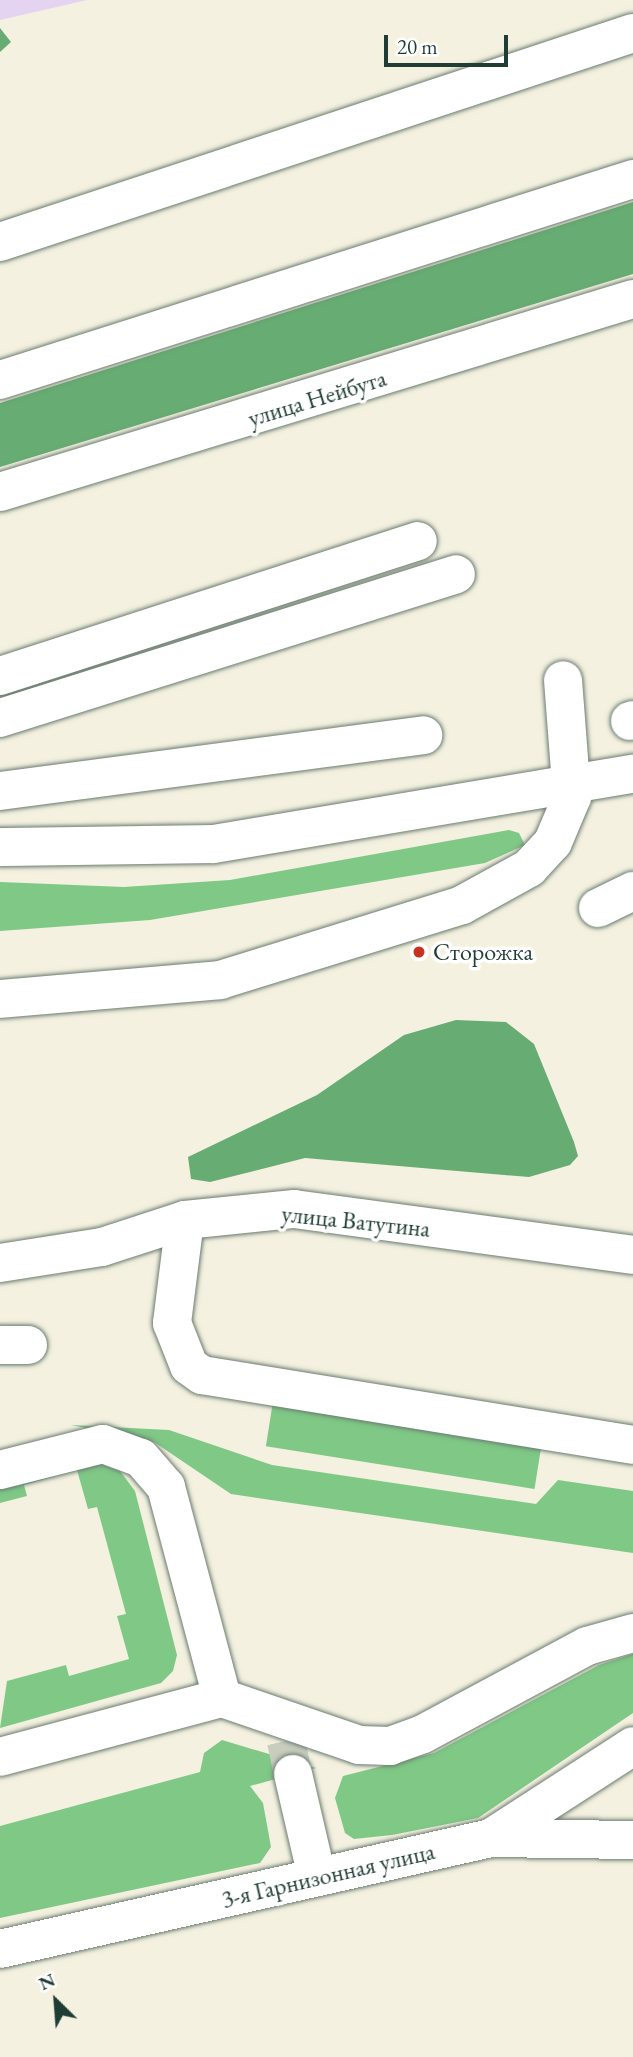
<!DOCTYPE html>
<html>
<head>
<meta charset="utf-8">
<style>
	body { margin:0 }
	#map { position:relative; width:633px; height:2057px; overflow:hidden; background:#f4f1e0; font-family:"EB Garamond",serif }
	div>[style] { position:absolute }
	.built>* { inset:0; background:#e4d3f1 }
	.green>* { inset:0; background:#7fc886; transform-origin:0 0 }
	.forest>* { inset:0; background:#67ac73 }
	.minor-tunnel>* { height:38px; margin-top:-19px; transform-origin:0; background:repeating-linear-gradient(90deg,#c9cdbe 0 38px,transparent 0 57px) }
	.roads { filter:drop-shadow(0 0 2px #6a7c70) drop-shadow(0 0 2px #6a7c70) }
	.minor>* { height:38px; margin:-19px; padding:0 19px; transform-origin:19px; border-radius:19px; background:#fff }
	.dots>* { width:19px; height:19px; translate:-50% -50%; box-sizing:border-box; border:4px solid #fff; border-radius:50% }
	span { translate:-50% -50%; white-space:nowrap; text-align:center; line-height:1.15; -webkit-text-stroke:7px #fff; paint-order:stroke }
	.street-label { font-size:24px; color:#1f3d34 }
	.poi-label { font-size:24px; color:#1f3d34 }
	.left { translate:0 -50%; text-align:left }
	.north { position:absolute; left:21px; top:1966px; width:70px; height:70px; -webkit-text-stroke:5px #fff; paint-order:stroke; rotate:335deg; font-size:19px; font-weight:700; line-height:28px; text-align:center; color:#1f3d34 }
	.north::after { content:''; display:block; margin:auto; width:24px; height:32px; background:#1f3d34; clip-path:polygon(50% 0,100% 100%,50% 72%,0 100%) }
	.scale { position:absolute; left:384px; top:35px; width:124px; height:32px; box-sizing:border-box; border:4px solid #1f3d34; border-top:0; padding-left:9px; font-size:21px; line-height:24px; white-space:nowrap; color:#1f3d34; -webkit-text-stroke:5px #fff; paint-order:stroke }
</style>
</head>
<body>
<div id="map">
	<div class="built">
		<div style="clip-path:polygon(0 0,87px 0,0 20px)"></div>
	</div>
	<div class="green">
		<div style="clip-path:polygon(509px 830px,519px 833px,525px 845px,485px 863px,150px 920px,0 931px,0 882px,124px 887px,230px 880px)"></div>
		<div style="left:274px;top:1395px;width:272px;height:52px;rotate:9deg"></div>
		<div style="clip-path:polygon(71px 1425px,169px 1430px,272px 1465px,536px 1504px,558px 1480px,633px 1491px,633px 1553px,231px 1494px,154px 1442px)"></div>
		<div style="clip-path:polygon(97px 1463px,120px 1471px,135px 1491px,177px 1655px,173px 1671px,161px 1683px,0 1728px,7px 1681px,66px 1665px,69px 1676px,129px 1659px,117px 1616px,126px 1614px,97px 1507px,88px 1509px,77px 1470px,24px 1485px,27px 1496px,0 1503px,0 1486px)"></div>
		<div style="clip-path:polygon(633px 1654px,633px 1713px,478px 1818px,392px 1835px,354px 1839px,345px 1833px,335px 1798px,343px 1776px,434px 1753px,599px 1665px)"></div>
		<div style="clip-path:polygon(222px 1740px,316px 1768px,250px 1786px,263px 1803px,271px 1847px,260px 1863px,0 1918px,0 1826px,200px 1772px,204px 1753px)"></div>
	</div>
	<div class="forest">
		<div style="clip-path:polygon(0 28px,11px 42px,0 52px)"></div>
		<div style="clip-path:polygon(633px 202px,633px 274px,0 467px,0 403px)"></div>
		<div style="clip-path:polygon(456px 1020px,506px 1022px,534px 1044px,574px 1142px,578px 1156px,570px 1165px,529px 1177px,305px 1158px,210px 1182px,191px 1179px,188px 1157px,317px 1095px,404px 1035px)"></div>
	</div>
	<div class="minor-tunnel">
		<div style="left:286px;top:1741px;width:34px;rotate:78deg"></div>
	</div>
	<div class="roads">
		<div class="minor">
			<div style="left:0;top:242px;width:667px;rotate:-18.27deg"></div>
			<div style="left:0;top:380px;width:664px;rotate:-17.62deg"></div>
			<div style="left:0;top:492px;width:662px;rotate:-16.96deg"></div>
			<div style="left:0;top:676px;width:439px;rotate:-17.9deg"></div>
			<div style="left:0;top:718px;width:478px;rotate:-17.5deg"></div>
			<div style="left:630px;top:721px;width:3px;rotate:-18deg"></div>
			<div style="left:0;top:791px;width:427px;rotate:-7.5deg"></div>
			<div style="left:0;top:847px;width:213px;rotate:-0.8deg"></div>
			<div style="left:213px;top:844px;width:426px;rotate:-9.5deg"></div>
			<div style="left:598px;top:908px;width:39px;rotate:-26deg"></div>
			<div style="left:0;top:999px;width:221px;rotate:-4.9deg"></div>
			<div style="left:220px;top:980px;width:253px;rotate:-17.2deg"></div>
			<div style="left:462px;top:905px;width:77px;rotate:-28.9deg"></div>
			<div style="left:529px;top:868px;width:35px;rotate:-47deg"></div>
			<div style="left:553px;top:842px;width:49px;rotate:-67.1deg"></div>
			<div style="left:572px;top:797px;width:117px;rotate:-94.4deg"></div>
			<div style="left:185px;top:1220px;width:104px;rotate:97.2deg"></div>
			<div style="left:172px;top:1323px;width:46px;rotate:68.4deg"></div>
			<div style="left:189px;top:1366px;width:16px;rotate:35deg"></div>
			<div style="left:202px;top:1375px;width:437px;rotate:9.2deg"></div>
			<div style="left:0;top:1263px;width:103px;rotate:-8.9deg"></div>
			<div style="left:102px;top:1247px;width:87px;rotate:-18deg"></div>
			<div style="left:185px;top:1220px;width:110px;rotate:-5.8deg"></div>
			<div style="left:294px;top:1209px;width:342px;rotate:7.7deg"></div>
			<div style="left:0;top:1345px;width:28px"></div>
			<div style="left:0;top:1470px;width:106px;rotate:-14.2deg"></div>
			<div style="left:103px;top:1444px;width:40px;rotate:20.2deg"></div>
			<div style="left:141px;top:1458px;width:38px;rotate:49deg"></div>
			<div style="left:166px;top:1487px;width:218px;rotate:75.1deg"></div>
			<div style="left:222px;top:1698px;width:145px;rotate:18.9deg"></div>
			<div style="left:359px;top:1745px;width:31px;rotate:2deg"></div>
			<div style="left:390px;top:1746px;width:35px;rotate:-20deg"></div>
			<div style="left:423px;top:1734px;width:186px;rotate:-28.2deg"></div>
			<div style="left:587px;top:1646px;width:48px;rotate:-15.8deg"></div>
			<div style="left:0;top:1757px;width:230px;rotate:-14.9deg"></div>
			<div style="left:293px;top:1774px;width:106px;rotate:76.9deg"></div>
			<div style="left:491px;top:1838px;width:142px;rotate:0.8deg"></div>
			<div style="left:0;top:1949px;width:503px;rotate:-12.74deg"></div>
			<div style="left:491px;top:1838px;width:169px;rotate:-32.9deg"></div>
		</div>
	</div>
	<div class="dots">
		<div style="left:419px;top:952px;background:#c8321e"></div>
	</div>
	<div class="street-label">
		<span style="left:317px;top:398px;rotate:-17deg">улица Нейбута</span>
		<span style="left:356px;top:1221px;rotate:6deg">улица Ватутина</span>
		<span style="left:328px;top:1875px;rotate:-13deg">3-я Гарнизонная улица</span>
	</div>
	<div class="poi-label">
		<span class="left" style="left:433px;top:952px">Сторожка</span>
	</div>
	<div class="north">N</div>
	<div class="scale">20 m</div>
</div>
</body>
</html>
